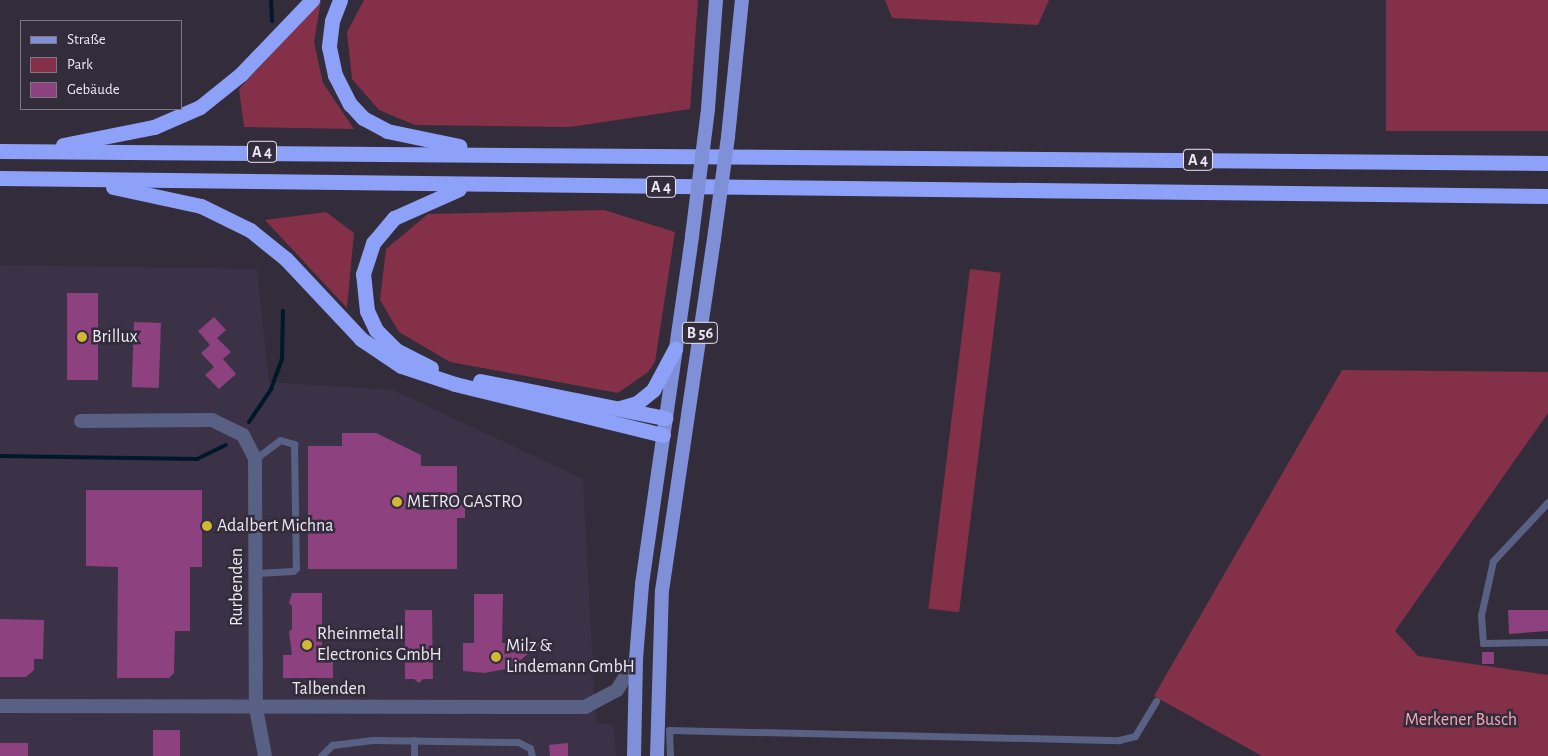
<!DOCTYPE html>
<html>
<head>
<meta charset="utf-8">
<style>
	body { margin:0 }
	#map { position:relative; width:1548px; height:756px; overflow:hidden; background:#322c3b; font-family:"Alegreya Sans",sans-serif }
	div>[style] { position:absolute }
	.built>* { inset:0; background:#3b3247 }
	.green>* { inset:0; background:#843048; transform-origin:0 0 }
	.stream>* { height:4px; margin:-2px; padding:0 2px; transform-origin:2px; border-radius:2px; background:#00182b }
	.building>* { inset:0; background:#8d417f; transform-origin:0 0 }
	.service>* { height:7px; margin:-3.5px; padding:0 3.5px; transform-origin:3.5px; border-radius:3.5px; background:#586084 }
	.minor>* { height:14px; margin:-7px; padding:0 7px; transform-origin:7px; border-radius:7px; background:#586084 }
	.primary>* { height:14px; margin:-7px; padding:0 7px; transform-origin:7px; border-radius:7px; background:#7f8fd8 }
	.motorway>* { height:15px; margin:-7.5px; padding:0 7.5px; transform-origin:7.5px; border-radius:7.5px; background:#8ea1f9 }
	.primary-bridge>* { height:14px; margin:-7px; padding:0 7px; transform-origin:7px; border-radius:7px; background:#7f8fd8 }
	.dots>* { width:14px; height:14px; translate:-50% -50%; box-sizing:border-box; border:2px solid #322c3b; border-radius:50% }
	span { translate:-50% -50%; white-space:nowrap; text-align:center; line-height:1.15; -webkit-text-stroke:5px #322c3b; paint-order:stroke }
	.shield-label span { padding:1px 4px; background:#322c3b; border:1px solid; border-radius:4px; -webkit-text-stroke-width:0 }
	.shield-label { font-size:16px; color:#ece8f2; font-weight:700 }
	.poi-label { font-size:18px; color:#ece8f2 }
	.left { translate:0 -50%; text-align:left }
	.street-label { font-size:18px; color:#ece8f2 }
	.park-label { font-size:18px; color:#f4a4b5 }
	.legend { position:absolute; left:20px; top:20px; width:162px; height:90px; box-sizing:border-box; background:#322c3b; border:1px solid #7c7784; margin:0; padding:6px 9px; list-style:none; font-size:15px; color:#ece8f2 }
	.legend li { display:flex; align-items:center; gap:10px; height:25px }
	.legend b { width:25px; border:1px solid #7c7784 }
</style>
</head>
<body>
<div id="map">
	<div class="built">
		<div style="clip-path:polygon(0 265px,257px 269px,269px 382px,393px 390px,583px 479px,596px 723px,614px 725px,616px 756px,0 756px)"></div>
	</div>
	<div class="green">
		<div style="clip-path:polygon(321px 0,314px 42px,323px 83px,354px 129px,244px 127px,239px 89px)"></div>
		<div style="clip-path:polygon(364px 0,698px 0,690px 109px,570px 127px,415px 125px,379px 110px,352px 79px,347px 32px)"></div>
		<div style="clip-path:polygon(885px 0,1049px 0,1038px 25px,892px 18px)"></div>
		<div style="left:1386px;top:0;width:162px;height:131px"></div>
		<div style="clip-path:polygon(604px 210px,675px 232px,655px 362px,648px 372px,618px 393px,450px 362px,399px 332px,380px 300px,386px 249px,428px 214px)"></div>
		<div style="clip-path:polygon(326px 212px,354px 233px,347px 308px,265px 220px)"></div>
		<div style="left:970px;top:269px;width:31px;height:342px;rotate:7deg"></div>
		<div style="clip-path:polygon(1342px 370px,1548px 372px,1548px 413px,1395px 631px,1418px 656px,1548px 675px,1548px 756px,1262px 756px,1154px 696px)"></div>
	</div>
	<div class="stream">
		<div style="left:271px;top:0;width:21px;rotate:87deg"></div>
		<div style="left:249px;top:422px;width:40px;rotate:-56deg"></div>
		<div style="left:271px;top:389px;width:33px;rotate:-70deg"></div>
		<div style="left:282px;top:358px;width:47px;rotate:-88.8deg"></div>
		<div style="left:0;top:456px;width:197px;rotate:0.9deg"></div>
		<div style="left:197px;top:459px;width:32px;rotate:-26deg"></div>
	</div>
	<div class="building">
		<div style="left:67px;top:293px;width:31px;height:87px"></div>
		<div style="clip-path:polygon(214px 317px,226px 330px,217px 338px,231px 352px,223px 359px,236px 374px,219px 389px,205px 375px,214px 367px,201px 353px,210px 345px,198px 331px)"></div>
		<div style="left:134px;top:322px;width:27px;height:65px;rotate:2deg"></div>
		<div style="clip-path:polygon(342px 433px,376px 433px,421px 455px,421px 466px,457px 466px,457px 504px,465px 504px,465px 518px,457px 518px,457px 569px,308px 569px,308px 446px,342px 446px)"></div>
		<div style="clip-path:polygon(86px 490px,202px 490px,202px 567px,190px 567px,190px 631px,175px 631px,174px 673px,169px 678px,117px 678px,118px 567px,86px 566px)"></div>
		<div style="clip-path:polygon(292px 593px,322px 593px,322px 661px,333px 661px,333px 678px,283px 678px,283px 655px,292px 655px,289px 632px,292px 629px,292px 606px,289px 603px)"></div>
		<div style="clip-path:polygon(474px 594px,503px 594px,502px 643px,541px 643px,511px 668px,484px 673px,463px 671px,463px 643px,474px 643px)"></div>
		<div style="clip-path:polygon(405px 610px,432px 610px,433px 679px,423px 679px,419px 683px,414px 679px,405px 679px)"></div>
		<div style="clip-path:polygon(1508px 610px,1548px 610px,1548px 631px,1509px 634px)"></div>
		<div style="clip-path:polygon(0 619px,44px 620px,43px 659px,34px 659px,34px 670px,26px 677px,0 677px)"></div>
		<div style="left:1482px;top:652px;width:12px;height:12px"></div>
		<div style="left:153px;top:730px;width:27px;height:26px"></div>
		<div style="left:0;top:743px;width:28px;height:13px"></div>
		<div style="clip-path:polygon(568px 743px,568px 756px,550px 756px,549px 745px)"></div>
	</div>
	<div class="service">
		<div style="left:255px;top:459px;width:31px;rotate:-37deg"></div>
		<div style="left:280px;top:440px;width:15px;rotate:16deg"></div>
		<div style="left:294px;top:444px;width:124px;rotate:89.1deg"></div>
		<div style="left:296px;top:568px;width:4px;rotate:135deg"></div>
		<div style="left:293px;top:571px;width:37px;rotate:177deg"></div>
		<div style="left:1548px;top:502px;width:81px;rotate:133deg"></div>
		<div style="left:1493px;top:561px;width:55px;rotate:102.5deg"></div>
		<div style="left:1481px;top:615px;width:28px;rotate:86deg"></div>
		<div style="left:1483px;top:643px;width:65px;rotate:-0.9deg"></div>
		<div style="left:414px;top:740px;width:16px;rotate:90deg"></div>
		<div style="left:321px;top:756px;width:16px;rotate:-45deg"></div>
		<div style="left:332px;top:745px;width:41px;rotate:-7deg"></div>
		<div style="left:373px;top:740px;width:145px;rotate:0.8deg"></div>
		<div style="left:518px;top:742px;width:13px;rotate:27deg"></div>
		<div style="left:530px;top:748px;width:8px;rotate:76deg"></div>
		<div style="left:670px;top:756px;width:26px;rotate:-92deg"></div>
		<div style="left:669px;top:730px;width:450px;rotate:1.3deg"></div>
		<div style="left:1119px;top:740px;width:16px;rotate:-14deg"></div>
		<div style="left:1135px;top:736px;width:41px;rotate:-59deg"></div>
	</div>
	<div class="minor">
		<div style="left:81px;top:421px;width:131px;rotate:-0.4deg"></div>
		<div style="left:212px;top:420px;width:34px;rotate:26deg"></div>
		<div style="left:243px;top:435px;width:27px;rotate:63deg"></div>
		<div style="left:255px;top:459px;width:249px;rotate:89.8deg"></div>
		<div style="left:256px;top:708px;width:49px;rotate:79.4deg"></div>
		<div style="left:0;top:706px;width:585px;rotate:0.1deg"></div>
		<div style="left:585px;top:707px;width:36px;rotate:-28deg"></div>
		<div style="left:617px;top:690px;width:36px;rotate:-58deg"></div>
	</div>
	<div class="primary">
		<div style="left:708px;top:109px;width:109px;rotate:-85.8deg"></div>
		<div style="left:728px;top:137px;width:138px;rotate:-84.2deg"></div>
		<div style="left:634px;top:756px;width:97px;rotate:-88.8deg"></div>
		<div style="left:636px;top:659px;width:75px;rotate:-85.4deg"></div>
		<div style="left:642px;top:584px;width:352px;rotate:-81.8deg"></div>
		<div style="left:657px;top:756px;width:165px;rotate:-88.3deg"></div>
		<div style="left:662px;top:591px;width:356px;rotate:-81.6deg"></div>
	</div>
	<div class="motorway">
		<div style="left:340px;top:0;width:22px;rotate:111deg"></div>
		<div style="left:332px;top:21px;width:26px;rotate:97deg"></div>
		<div style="left:329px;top:47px;width:29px;rotate:78deg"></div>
		<div style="left:335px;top:75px;width:33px;rotate:63deg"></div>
		<div style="left:350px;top:104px;width:19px;rotate:47deg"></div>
		<div style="left:363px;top:118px;width:27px;rotate:28deg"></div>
		<div style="left:387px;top:131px;width:74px;rotate:11.8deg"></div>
		<div style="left:63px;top:145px;width:93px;rotate:-11.2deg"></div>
		<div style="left:154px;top:127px;width:50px;rotate:-23.5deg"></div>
		<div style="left:200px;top:107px;width:53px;rotate:-38.8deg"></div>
		<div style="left:241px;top:74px;width:103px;rotate:-46.2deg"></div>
		<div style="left:0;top:151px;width:1548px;rotate:0.44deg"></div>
		<div style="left:0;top:178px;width:1548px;rotate:0.67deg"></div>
		<div style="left:113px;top:187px;width:90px;rotate:12.2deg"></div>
		<div style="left:201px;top:206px;width:55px;rotate:26.1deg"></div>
		<div style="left:250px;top:230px;width:46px;rotate:38.9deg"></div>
		<div style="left:286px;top:259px;width:110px;rotate:46.8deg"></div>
		<div style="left:361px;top:339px;width:48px;rotate:34deg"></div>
		<div style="left:401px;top:366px;width:57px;rotate:18.4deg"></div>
		<div style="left:455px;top:384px;width:214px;rotate:13.8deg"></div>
		<div style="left:431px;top:368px;width:38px;rotate:-153deg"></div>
		<div style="left:397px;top:351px;width:30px;rotate:-135deg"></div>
		<div style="left:376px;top:330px;width:21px;rotate:-115deg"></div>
		<div style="left:367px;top:311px;width:37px;rotate:-96deg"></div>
		<div style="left:363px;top:274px;width:33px;rotate:-72deg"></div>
		<div style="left:373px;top:243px;width:33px;rotate:-50deg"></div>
		<div style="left:394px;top:218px;width:71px;rotate:-24deg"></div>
		<div style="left:480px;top:381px;width:189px;rotate:11.3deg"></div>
		<div style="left:620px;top:408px;width:18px;rotate:-16deg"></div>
		<div style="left:637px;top:403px;width:21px;rotate:-39deg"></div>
		<div style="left:653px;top:390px;width:47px;rotate:-61.8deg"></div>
	</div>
	<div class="primary-bridge">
		<div style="left:692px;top:236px;width:128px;rotate:-82.8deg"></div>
		<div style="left:714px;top:239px;width:103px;rotate:-82.2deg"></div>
	</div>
	<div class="dots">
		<div style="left:82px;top:337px;background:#d1b736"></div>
		<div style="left:397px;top:502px;background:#d1b736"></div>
		<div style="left:207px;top:526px;background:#d1b736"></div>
		<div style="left:307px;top:645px;background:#d1b736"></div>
		<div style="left:496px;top:657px;background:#d1b736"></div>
	</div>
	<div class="shield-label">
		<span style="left:262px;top:152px">A 4</span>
		<span style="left:1198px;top:160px">A 4</span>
		<span style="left:661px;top:187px">A 4</span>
		<span style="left:700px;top:333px">B 56</span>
	</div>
	<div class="poi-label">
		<span class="left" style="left:92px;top:337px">Brillux</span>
		<span class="left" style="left:407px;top:502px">METRO GASTRO</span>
		<span class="left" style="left:217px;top:526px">Adalbert Michna</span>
		<span class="left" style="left:317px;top:645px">Rheinmetall<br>Electronics GmbH</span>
		<span class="left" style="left:506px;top:657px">Milz &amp;<br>Lindemann GmbH</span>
	</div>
	<div class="street-label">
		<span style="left:237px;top:587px;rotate:-90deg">Rurbenden</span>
		<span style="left:329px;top:689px">Talbenden</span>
	</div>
	<div class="park-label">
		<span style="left:1461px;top:720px">Merkener Busch</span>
	</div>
	<ul class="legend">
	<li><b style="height:6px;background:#7f8fd8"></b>Straße</li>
	<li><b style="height:14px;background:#843048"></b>Park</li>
	<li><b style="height:14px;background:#8d417f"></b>Gebäude</li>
	</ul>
</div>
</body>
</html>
